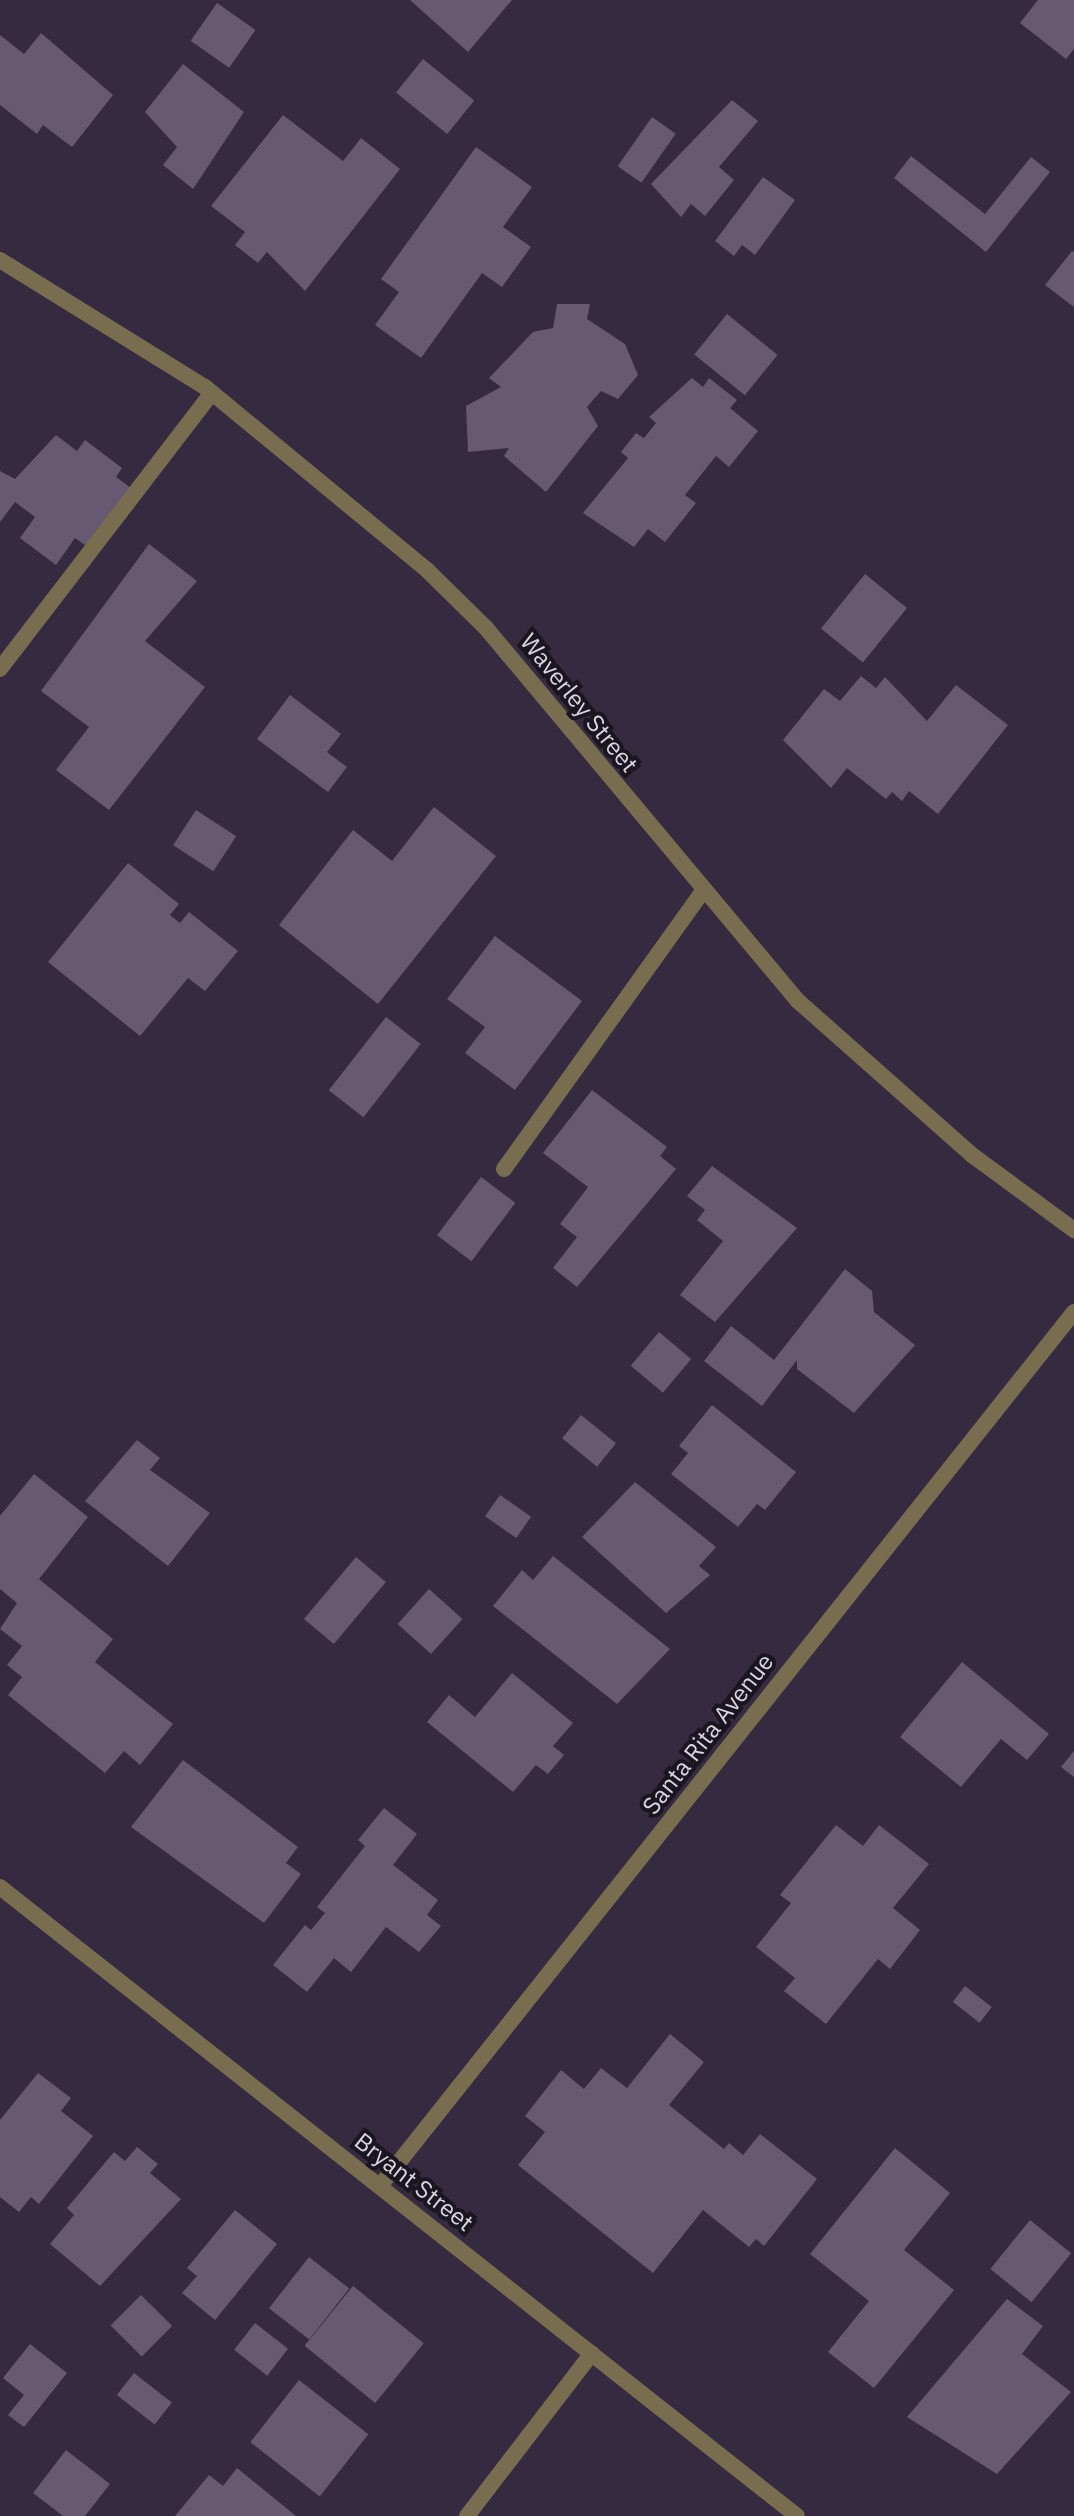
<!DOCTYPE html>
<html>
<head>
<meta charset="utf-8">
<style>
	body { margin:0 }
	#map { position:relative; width:1074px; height:2516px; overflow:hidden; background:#352a3f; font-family:"IBM Plex Sans",sans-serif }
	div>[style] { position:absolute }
	.building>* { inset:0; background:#665971; transform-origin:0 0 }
	.lane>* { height:16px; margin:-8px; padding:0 8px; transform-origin:8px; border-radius:8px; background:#786e4f }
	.street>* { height:16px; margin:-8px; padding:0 8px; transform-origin:8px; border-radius:8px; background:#786e4f }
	span { translate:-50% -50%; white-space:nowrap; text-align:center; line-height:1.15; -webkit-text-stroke:8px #1a151e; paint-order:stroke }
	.street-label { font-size:24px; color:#dad3e0 }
</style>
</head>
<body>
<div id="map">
	<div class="building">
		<div style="clip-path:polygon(410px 0,512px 0,468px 52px)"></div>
		<div style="clip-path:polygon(1038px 0,1074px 0,1074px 49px,1066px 59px,1020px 23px)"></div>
		<div style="left:217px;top:3px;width:47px;height:46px;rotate:35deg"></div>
		<div style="clip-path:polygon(41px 33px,113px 95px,72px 147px,43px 125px,37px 134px,0 105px,0 35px,24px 54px)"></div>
		<div style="left:423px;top:59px;width:66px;height:43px;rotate:39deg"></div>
		<div style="clip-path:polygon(183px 64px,244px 112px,193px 189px,163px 165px,177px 147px,145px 112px)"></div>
		<div style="clip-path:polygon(732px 100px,758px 121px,719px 167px,734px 180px,705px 216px,691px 204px,681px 217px,651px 184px)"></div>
		<div style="clip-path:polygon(283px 115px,343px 161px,361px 138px,400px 169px,305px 291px,267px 252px,258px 263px,235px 245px,245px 232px,211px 206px)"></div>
		<div style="left:652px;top:117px;width:29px;height:60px;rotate:35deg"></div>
		<div style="clip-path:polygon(476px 147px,532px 187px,503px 227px,531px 247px,502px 287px,482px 273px,421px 358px,375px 325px,399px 292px,381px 279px)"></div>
		<div style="clip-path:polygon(911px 156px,985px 214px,1031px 157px,1050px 172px,986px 252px,894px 178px)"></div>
		<div style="clip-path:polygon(763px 177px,795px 200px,755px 255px,742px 245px,734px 256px,715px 241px)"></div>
		<div style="clip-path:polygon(1072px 251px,1074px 252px,1074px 307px,1045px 285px)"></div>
		<div style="clip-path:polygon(557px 304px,590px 304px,587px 319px,625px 344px,638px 375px,618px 399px,601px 391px,587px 407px,598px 426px,546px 492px,504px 456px,509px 448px,468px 452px,466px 406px,501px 387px,489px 378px,533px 332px,553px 328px)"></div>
		<div style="left:727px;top:314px;width:65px;height:52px;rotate:39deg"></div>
		<div style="clip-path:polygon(692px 378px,703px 387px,709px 378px,737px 400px,730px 408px,758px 431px,729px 467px,716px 456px,685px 495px,696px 503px,665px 542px,648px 529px,634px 547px,583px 513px,628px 458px,621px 452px,636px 433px,644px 438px,656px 423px,649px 417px)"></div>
		<div style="clip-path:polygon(56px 435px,77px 451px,85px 440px,122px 468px,116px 477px,135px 491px,92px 550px,75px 538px,56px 565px,20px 538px,35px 517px,15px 502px,0 522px,0 471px,15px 479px)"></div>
		<div style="clip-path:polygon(149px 544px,197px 581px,145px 641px,205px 687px,109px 810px,56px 770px,89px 727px,41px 691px)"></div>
		<div style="left:865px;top:574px;width:54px;height:70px;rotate:39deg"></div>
		<div style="clip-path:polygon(861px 676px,876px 688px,885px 677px,927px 721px,956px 685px,1008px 725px,938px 814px,909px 791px,902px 801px,892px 792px,886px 799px,847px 768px,831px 788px,783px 740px,824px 689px,840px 701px)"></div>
		<div style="clip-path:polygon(290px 695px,341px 734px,327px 752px,347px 767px,328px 792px,257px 739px)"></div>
		<div style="clip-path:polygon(434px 807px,496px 856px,378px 1004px,279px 925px,353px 830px,392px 861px)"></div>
		<div style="left:196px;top:810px;width:48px;height:42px;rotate:33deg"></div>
		<div style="clip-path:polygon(128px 863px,179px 904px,170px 915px,180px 923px,189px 912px,238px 951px,205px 991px,188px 978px,140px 1036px,48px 962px)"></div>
		<div style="clip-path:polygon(495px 936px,582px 1001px,515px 1090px,465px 1053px,485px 1027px,447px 999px)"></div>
		<div style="left:386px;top:1017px;width:44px;height:93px;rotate:38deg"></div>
		<div style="clip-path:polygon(592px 1090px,667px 1147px,660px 1156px,676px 1169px,577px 1287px,553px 1268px,577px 1237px,560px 1224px,588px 1187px,543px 1153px)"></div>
		<div style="clip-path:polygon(712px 1166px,797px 1228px,715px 1322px,680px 1295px,723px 1241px,697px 1220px,705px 1210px,687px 1196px)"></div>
		<div style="left:481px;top:1177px;width:43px;height:73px;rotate:37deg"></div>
		<div style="clip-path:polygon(845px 1269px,872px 1291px,874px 1312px,915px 1345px,854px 1413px,797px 1369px,797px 1360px,762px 1406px,704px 1361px,731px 1326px,774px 1360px)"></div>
		<div style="left:659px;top:1332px;width:42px;height:44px;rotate:40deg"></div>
		<div style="clip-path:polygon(712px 1405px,796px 1472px,765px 1510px,757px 1504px,738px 1527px,671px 1474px,688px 1453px,679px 1446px)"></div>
		<div style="left:581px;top:1415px;width:45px;height:30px;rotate:39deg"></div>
		<div style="clip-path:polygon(137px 1440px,160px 1458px,150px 1470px,210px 1513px,168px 1566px,85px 1501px)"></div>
		<div style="clip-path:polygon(34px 1474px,88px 1517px,39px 1579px,113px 1639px,95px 1662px,173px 1724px,140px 1765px,124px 1751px,105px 1773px,8px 1695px,22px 1677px,7px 1665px,22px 1646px,0 1629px,17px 1603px,0 1589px,0 1516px)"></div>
		<div style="clip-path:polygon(635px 1482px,716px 1547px,699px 1566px,710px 1575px,666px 1613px,582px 1537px)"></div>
		<div style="left:500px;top:1495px;width:38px;height:26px;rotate:35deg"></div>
		<div style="clip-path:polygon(553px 1556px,670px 1649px,617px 1704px,493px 1606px,522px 1570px,533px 1580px)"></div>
		<div style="left:356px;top:1557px;width:39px;height:81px;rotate:40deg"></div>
		<div style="left:429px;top:1589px;width:45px;height:47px;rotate:42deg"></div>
		<div style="clip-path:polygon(962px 1662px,1049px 1734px,1027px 1760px,1001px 1739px,961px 1787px,900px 1737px)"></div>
		<div style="clip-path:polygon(512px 1673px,573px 1723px,553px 1746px,564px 1755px,548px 1774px,536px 1765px,513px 1792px,427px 1722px,449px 1695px,475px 1717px)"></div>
		<div style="clip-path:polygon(1074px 1751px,1074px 1777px,1061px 1767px)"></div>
		<div style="clip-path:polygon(183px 1760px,298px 1847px,286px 1863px,301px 1874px,264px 1923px,131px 1827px)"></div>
		<div style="clip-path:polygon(384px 1808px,417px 1834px,393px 1865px,438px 1900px,427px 1915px,441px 1926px,419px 1952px,386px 1927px,351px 1972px,334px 1958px,307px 1992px,273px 1965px,305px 1925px,311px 1930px,325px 1913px,317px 1907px,365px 1846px,358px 1840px)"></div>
		<div style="clip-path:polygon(836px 1825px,863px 1846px,879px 1825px,929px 1864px,893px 1908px,920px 1930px,890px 1969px,878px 1959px,826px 2024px,784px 1991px,795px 1978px,756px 1947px,791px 1903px,780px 1895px)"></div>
		<div style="left:965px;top:1986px;width:34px;height:20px;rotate:38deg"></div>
		<div style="clip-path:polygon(670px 2034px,704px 2062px,669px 2105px,724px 2149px,729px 2143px,743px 2155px,760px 2134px,817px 2179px,764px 2246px,756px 2239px,749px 2247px,703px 2210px,653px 2273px,518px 2165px,545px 2132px,525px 2116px,561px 2070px,584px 2089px,601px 2068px,627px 2088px)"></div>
		<div style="clip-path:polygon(38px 2073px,71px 2098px,61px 2111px,93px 2136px,39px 2204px,31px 2197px,19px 2212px,0 2197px,0 2120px)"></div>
		<div style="clip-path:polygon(137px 2147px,158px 2164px,150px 2173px,181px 2199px,100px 2286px,50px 2244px,74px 2215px,67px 2208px,114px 2152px,125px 2161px)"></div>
		<div style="clip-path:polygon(895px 2148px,950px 2193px,904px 2250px,954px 2290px,874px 2388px,828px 2352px,869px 2301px,810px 2254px)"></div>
		<div style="clip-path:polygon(235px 2210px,277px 2244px,215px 2320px,182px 2293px,197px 2276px,187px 2268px)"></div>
		<div style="left:1030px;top:2220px;width:53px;height:63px;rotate:39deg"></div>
		<div style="left:309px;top:2257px;width:51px;height:65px;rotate:38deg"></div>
		<div style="left:353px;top:2286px;width:91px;height:77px;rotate:39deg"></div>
		<div style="left:141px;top:2295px;width:44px;height:43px;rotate:45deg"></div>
		<div style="clip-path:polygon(1007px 2299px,1043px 2326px,1022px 2354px,1071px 2392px,997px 2474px,907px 2417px)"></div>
		<div style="left:255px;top:2323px;width:42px;height:34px;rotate:38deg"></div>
		<div style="clip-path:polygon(30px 2344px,67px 2373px,24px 2427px,8px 2415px,24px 2395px,3px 2378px)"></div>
		<div style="left:134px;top:2373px;width:48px;height:28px;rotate:38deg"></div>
		<div style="left:299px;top:2380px;width:88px;height:79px;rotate:38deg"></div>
		<div style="clip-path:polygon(66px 2450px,110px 2484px,85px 2516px,63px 2516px,33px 2493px)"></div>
		<div style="clip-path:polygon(237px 2468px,296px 2516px,175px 2516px,209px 2475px,223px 2486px)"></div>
	</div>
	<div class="lane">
		<div style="left:0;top:669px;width:348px;rotate:-52.5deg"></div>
		<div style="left:504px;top:1169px;width:342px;rotate:-54.4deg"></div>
	</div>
	<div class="street">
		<div style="left:0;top:260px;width:241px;rotate:31.8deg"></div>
		<div style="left:205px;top:387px;width:288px;rotate:39.5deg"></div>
		<div style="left:427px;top:570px;width:83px;rotate:44.5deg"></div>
		<div style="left:486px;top:628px;width:486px;rotate:50.1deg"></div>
		<div style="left:798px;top:1001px;width:232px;rotate:41.5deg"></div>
		<div style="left:972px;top:1155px;width:127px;rotate:36.3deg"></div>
		<div style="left:0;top:1887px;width:1015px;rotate:38.28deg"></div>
		<div style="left:380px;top:2186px;width:1116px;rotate:-51.55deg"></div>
		<div style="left:467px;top:2516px;width:205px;rotate:-52.5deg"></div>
	</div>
	<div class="street-label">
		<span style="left:579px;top:703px;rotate:51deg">Waverley Street</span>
		<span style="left:708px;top:1734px;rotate:-52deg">Santa Rita Avenue</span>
		<span style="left:414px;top:2182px;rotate:38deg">Bryant Street</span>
	</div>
</div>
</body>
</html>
